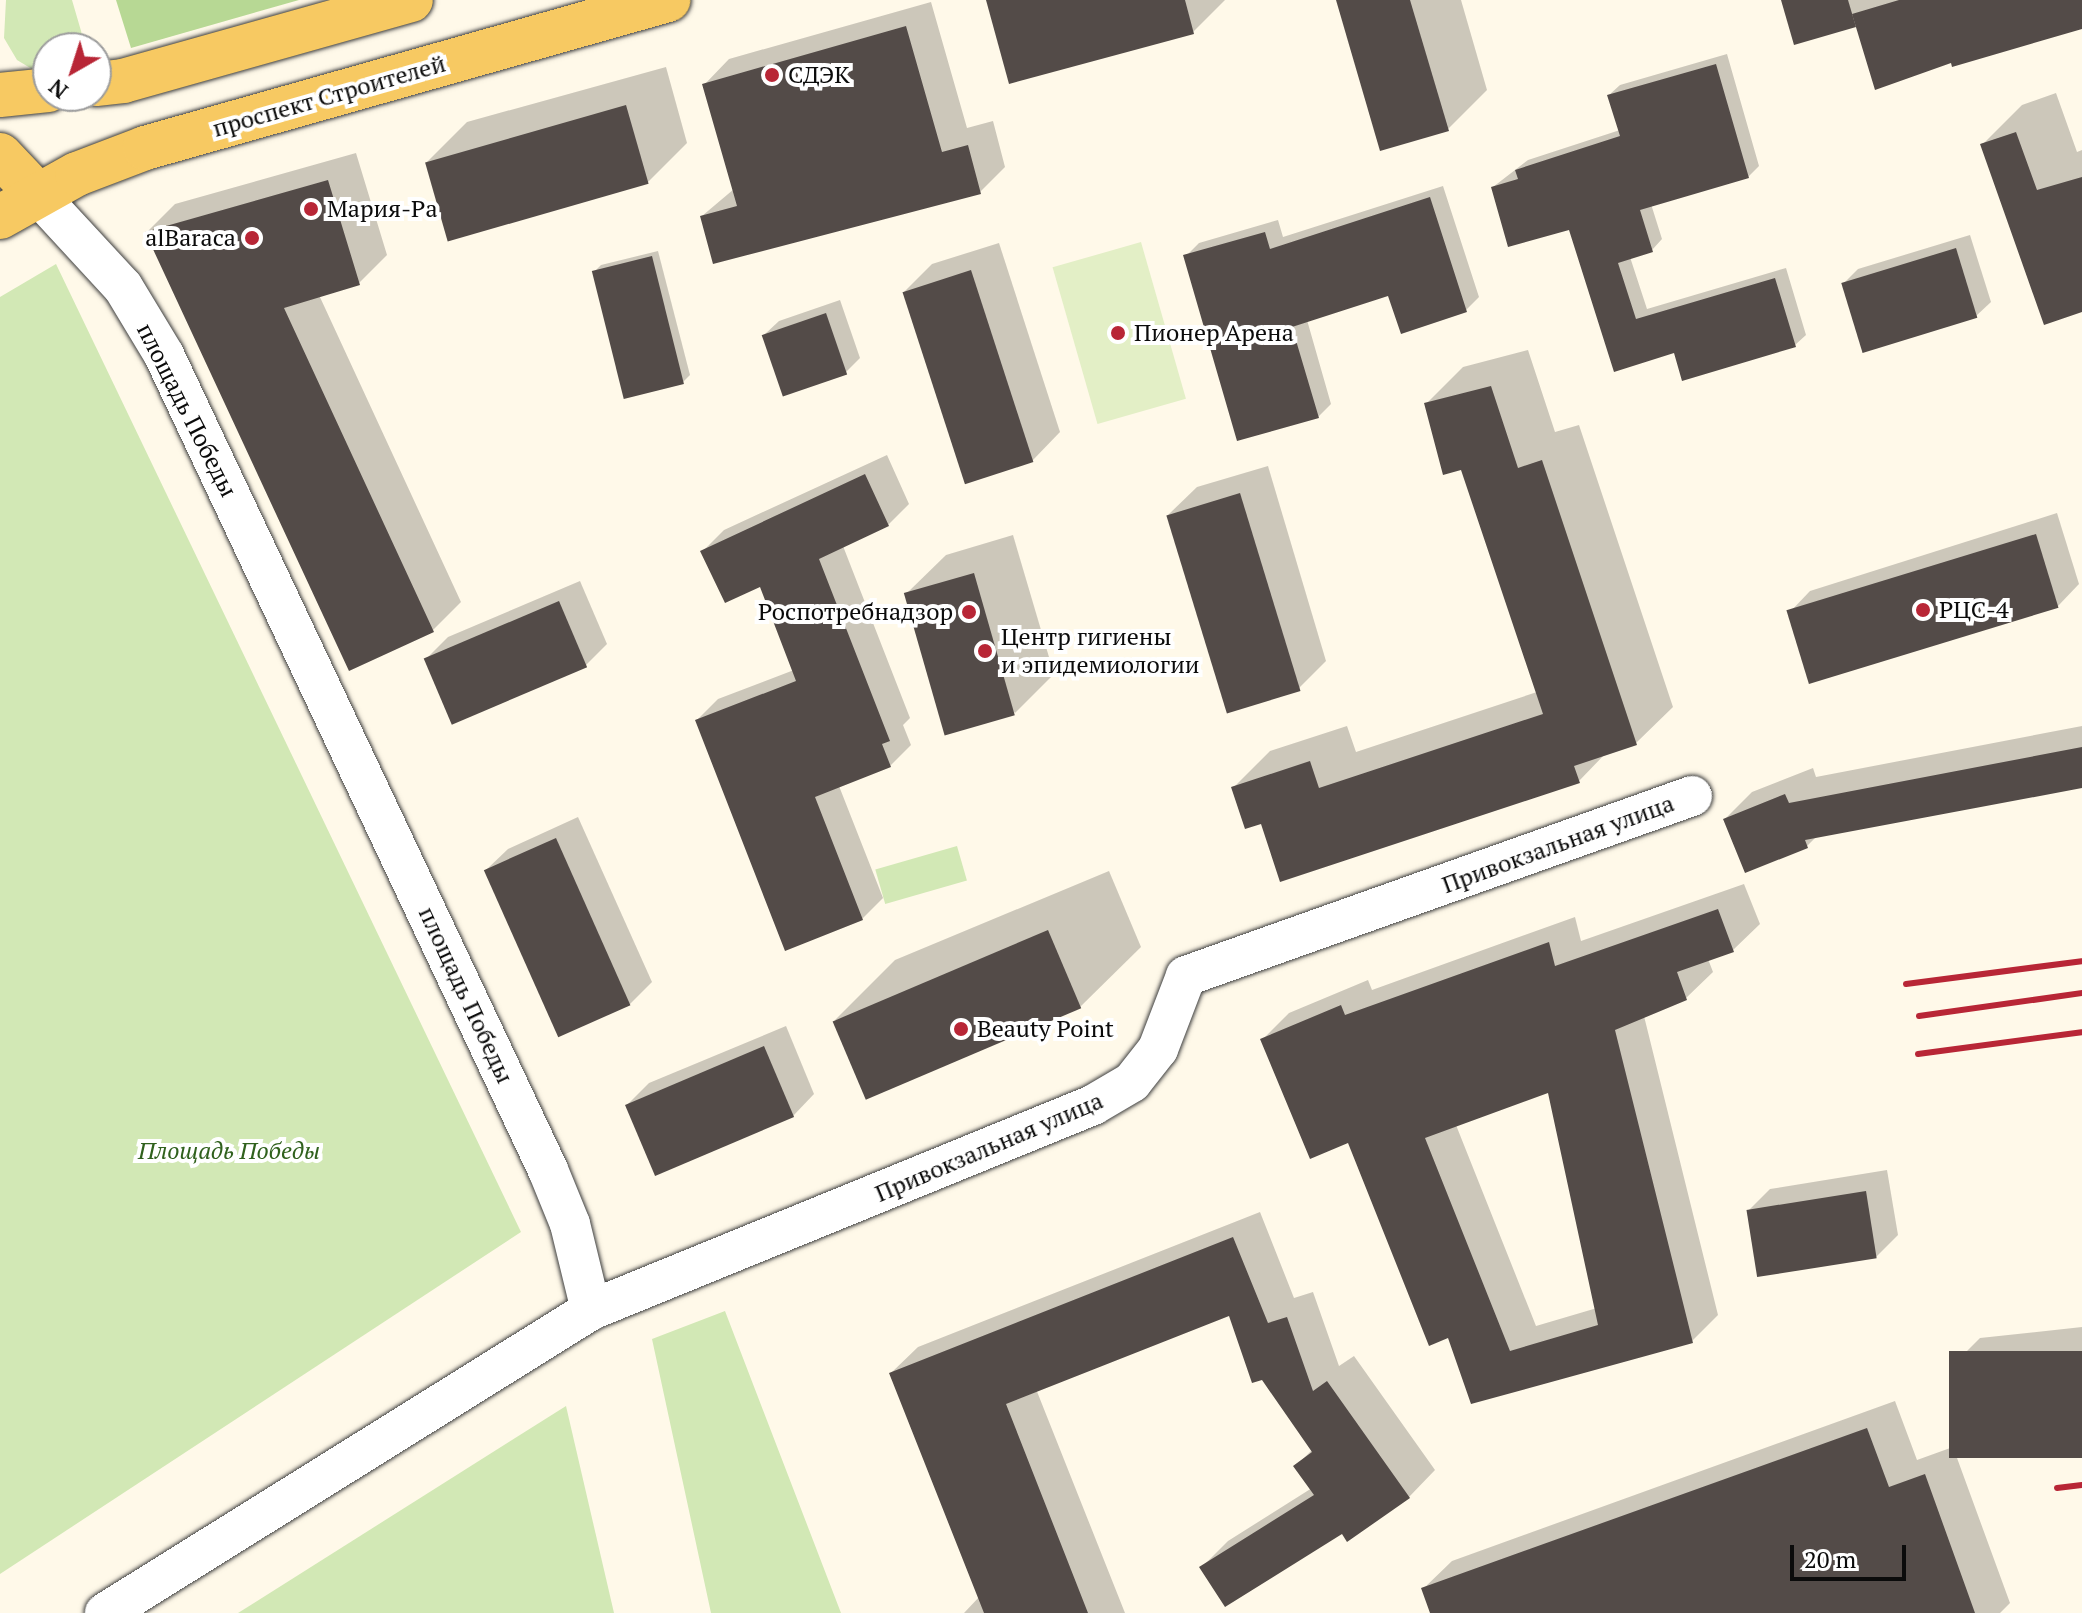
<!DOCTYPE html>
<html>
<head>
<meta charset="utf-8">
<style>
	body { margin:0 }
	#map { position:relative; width:2082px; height:1613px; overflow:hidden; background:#fff9e9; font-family:"PT Serif",serif }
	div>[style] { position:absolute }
	.green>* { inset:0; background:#d2e8b5; transform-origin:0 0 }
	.forest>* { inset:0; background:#b7d894 }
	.pitch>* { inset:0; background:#e3efc6; transform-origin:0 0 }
	.shadow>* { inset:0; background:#0003 }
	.building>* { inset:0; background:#534b48; transform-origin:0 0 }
	.roads { filter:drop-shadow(0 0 2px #3e3e3e) drop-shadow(0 0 2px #3e3e3e) }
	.minor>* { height:40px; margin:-20px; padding:0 20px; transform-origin:20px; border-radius:20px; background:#fff }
	.primary>* { height:44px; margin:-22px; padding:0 22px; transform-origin:22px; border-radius:22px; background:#f7c962 }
	.rail>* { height:6px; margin:-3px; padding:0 3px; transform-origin:3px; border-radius:3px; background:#b82636 }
	.dots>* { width:22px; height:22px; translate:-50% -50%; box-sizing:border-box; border:4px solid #fff; border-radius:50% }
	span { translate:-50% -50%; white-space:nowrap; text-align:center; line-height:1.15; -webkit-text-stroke:8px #fff; paint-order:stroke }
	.poi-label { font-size:24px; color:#0b0b0b }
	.left { translate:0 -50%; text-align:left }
	.right { translate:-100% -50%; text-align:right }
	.street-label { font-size:24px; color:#0b0b0b }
	.park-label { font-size:24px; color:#30611d; font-style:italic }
	.north { position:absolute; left:32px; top:32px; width:80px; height:80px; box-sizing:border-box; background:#fff; border:2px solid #9d9d9d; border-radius:50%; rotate:219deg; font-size:22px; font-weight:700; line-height:32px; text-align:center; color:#0b0b0b }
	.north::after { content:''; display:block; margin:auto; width:28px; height:36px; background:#b82636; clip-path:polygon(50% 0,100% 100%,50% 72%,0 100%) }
	.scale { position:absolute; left:1790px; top:1545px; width:116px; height:36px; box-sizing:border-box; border:4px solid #0b0b0b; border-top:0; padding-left:10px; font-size:24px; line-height:28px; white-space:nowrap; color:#0b0b0b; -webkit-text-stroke:6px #fff; paint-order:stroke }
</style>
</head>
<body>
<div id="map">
	<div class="green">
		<div style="clip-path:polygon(6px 0,72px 0,86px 48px,48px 48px,48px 66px,32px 69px,17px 60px,4px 38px)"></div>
		<div style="clip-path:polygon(56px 264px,521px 1232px,0 1574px,0 297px)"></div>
		<div style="left:957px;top:846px;width:36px;height:85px;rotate:74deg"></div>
		<div style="clip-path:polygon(725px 1311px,738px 1345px,841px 1613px,711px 1613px,652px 1339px)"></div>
		<div style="clip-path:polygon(566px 1406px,614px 1613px,238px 1613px)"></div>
	</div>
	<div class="forest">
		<div style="clip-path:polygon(116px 0,299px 0,131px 48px)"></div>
	</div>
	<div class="pitch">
		<div style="left:1141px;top:242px;width:163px;height:92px;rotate:74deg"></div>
	</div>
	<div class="shadow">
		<div style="clip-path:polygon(990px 0,1225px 0,1193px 32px)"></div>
		<div style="clip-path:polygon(1338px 0,1461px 0,1487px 90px,1448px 129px)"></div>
		<div style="clip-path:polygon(1783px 0,2082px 0,2082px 27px,1952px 60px)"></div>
		<div style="clip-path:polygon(931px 2px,967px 128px,993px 121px,1005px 167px,980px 192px,702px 216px,734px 189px,704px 85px,729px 59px)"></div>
		<div style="clip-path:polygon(1727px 54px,1759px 166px,1748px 177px,1651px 204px,1662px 239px,1652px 250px,1630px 257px,1647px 309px,1786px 268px,1806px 335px,1795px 345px,1675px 350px,1615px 369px,1570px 227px,1493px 187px,1528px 160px,1620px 130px,1609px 95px,1620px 85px)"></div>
		<div style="clip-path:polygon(666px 67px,687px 143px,648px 182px,427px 162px,467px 122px)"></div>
		<div style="clip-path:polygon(2056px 93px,2077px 152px,2082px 150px,2082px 308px,1982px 145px,2022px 105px)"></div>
		<div style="clip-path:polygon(356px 153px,387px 255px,359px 283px,319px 295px,461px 602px,433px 630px,147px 232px,175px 204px)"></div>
		<div style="clip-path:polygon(1443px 186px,1479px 297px,1466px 310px,1390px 293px,1307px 320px,1331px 404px,1318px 417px,1186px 256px,1199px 243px,1278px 220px,1283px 237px)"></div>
		<div style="clip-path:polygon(1970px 235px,1991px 302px,1976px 316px,1844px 283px,1858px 269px)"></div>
		<div style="clip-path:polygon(999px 243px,1060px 432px,1032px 461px,904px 292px,932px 264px)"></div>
		<div style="clip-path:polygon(658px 251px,690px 375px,683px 382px,594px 272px,601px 265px)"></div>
		<div style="clip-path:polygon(840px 300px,860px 358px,846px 372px,764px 335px,779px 321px)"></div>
		<div style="clip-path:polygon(1528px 350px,1555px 432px,1579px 425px,1673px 707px,1636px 743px,1606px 753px,1579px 781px,1262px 821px,1233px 788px,1270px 751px,1347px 726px,1356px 752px,1537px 692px,1463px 467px,1426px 404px,1463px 367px)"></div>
		<div style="clip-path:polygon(887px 455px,909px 504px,888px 525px,843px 546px,910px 718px,903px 725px,911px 745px,890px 766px,839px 786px,883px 898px,862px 919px,697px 720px,718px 699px,794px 670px,761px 584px,703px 551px,724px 530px)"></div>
		<div style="clip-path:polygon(1268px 466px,1326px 661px,1298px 689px,1168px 515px,1197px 487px)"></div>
		<div style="clip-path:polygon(2057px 513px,2079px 584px,2058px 606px,1789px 613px,1810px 591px)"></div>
		<div style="clip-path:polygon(1013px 535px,1054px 674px,1015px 713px,906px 594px,946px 555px)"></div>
		<div style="clip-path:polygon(580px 581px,607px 644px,586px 665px,426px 659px,448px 637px)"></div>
		<div style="clip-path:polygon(2082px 726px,2082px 785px,1817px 836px,1807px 846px,1725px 819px,1752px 792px,1813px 768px,1816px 777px)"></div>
		<div style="clip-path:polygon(578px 817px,652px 982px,630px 1004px,486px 870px,508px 849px)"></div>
		<div style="clip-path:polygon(1109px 871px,1141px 947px,1080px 1007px,835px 1020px,895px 960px)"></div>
		<div style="clip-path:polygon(evenodd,1744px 884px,1760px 924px,1733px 950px,1708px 959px,1713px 972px,1686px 998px,1644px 1016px,1718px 1315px,1692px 1341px,1472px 1402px,1449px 1336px,1349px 1140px,1263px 1039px,1289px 1013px,1368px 980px,1372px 990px,1575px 917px,1581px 941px,1744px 884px,1549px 1090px,1597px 1308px,1536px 1326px,1456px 1125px,1549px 1090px)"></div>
		<div style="clip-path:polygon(786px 1026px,814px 1094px,793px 1116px,628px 1104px,649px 1083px)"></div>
		<div style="clip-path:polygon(1887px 1170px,1898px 1235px,1876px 1257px,1749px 1210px,1770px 1189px)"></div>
		<div style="clip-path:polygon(1260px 1212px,1294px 1298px,1313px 1292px,1339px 1366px,1354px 1356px,1435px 1470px,1409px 1497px,1342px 1531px,1202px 1567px,1228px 1541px,1312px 1488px,1296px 1466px,1313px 1449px,1230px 1313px,1036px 1389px,1125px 1613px,964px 1613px,980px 1596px,891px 1373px,918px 1347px)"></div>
		<div style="clip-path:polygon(2082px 1327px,2082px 1456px,1952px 1366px,1980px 1338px)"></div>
		<div style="clip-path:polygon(1895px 1401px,1917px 1460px,1953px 1447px,2010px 1603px,2000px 1613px,1432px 1613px,1423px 1589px,1452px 1561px)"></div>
	</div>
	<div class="building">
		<div style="clip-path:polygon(986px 0,1185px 0,1194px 34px,1009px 84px)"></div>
		<div style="clip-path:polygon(1336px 0,1410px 0,1449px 131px,1380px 151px)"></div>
		<div style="clip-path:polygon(1781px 0,1848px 0,1856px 27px,1794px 45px)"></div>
		<div style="clip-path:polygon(1899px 0,2082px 0,2082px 29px,1952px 67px,1951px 63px,1875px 90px,1852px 14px)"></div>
		<div style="clip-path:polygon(906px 26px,942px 152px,968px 145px,981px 194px,713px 264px,700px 216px,737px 206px,702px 84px)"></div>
		<div style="clip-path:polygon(1716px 64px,1749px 178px,1640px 210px,1653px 252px,1618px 263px,1636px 319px,1775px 278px,1796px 347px,1682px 381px,1674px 353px,1614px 372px,1569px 230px,1508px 247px,1491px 187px,1518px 179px,1515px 170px,1620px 136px,1607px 95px)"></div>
		<div style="left:626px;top:105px;width:82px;height:209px;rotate:74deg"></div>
		<div style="clip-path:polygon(2016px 132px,2037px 190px,2082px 177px,2082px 312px,2044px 325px,1980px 144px)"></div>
		<div style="clip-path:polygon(328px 180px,360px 285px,284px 308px,434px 632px,349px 671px,145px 232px)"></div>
		<div style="clip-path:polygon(1430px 197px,1467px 312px,1401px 334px,1388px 296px,1292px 327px,1319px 418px,1237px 441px,1183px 255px,1265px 232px,1270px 249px)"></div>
		<div style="left:1956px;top:248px;width:73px;height:120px;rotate:73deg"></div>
		<div style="left:652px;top:256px;width:132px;height:62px;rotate:76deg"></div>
		<div style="left:971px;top:270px;width:202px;height:72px;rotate:72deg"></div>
		<div style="left:826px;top:313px;width:65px;height:68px;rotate:71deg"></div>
		<div style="clip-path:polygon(1491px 386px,1518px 468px,1542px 460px,1637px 745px,1574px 766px,1580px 783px,1280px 882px,1261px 824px,1245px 829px,1231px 787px,1310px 761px,1319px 788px,1543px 714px,1461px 470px,1443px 475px,1424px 403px)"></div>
		<div style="clip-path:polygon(865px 474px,889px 526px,819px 559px,890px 741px,882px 744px,891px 767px,815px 797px,863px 920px,785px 951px,695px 720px,796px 681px,760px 587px,725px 603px,700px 551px)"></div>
		<div style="left:1240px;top:493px;width:207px;height:77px;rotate:73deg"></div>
		<div style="left:2036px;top:534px;width:77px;height:261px;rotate:73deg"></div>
		<div style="left:974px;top:573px;width:148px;height:73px;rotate:74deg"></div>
		<div style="left:559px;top:601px;width:72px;height:147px;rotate:67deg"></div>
		<div style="clip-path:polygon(2082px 747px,2082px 788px,1805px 840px,1808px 848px,1745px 873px,1723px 819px,1785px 794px,1789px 803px)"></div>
		<div style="left:556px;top:838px;width:183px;height:79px;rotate:66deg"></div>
		<div style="clip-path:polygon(evenodd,1718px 909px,1734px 952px,1677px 972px,1687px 1000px,1615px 1030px,1693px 1343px,1471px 1404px,1448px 1338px,1429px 1346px,1348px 1143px,1310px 1159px,1260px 1039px,1341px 1005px,1345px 1015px,1549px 942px,1555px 966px,1718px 909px,1548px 1093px,1598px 1325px,1510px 1351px,1425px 1138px,1548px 1093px)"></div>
		<div style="left:1048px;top:930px;width:85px;height:234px;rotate:67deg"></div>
		<div style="left:764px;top:1046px;width:77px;height:151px;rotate:67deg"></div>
		<div style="left:1866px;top:1191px;width:68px;height:121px;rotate:81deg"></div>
		<div style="clip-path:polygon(1233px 1237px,1268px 1323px,1287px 1317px,1313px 1391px,1327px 1381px,1410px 1498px,1347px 1542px,1342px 1534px,1225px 1607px,1199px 1567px,1314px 1495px,1293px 1466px,1312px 1452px,1262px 1380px,1252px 1383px,1229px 1316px,1006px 1404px,1088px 1613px,984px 1613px,889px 1373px)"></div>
		<div style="left:2082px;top:1351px;width:107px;height:133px;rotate:90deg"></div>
		<div style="clip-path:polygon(1867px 1428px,1889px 1487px,1925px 1474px,1975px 1613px,1430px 1613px,1421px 1588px)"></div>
	</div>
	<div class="roads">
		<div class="minor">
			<div style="left:38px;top:195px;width:125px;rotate:47.3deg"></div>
			<div style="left:123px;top:287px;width:79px;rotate:58.9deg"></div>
			<div style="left:164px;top:355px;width:901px;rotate:64.77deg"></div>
			<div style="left:548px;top:1170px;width:58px;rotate:67.8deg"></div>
			<div style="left:570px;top:1224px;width:89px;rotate:76.3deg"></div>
			<div style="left:105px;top:1613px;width:573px;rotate:-31.94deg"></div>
			<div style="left:591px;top:1310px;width:542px;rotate:-22.21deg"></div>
			<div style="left:1093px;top:1105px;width:45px;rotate:-30.5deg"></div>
			<div style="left:1132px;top:1082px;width:42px;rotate:-51.8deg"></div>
			<div style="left:1158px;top:1049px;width:78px;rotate:-69deg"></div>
			<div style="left:1186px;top:976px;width:537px;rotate:-19.58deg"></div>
		</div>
		<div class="primary">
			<div style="left:96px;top:84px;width:27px;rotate:-6deg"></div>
			<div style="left:123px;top:81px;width:299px;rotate:-15.7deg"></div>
			<div style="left:0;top:95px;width:48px;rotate:-5.9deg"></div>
			<div style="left:0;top:155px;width:55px;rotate:46.5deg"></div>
			<div style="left:0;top:217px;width:88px;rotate:-29.2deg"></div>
			<div style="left:77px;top:174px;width:73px;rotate:-20.9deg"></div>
			<div style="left:145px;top:148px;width:544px;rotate:-15.8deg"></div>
		</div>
	</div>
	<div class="rail">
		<div style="left:1906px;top:984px;width:177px;rotate:-7.4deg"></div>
		<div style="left:1919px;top:1016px;width:165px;rotate:-8deg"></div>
		<div style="left:1918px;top:1054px;width:165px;rotate:-7.6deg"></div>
		<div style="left:2057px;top:1488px;width:25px;rotate:-7deg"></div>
	</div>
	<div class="dots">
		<div style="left:772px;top:75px;background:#b82636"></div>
		<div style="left:311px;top:209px;background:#b82636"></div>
		<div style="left:252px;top:238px;background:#b82636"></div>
		<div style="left:1118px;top:333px;background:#b82636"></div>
		<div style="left:1923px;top:610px;background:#b82636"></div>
		<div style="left:969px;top:612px;background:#b82636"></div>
		<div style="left:985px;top:651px;background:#b82636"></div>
		<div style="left:961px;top:1029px;background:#b82636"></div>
	</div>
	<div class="poi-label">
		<span class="left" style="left:788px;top:75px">СДЭК</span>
		<span class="left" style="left:327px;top:209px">Мария-Ра</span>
		<span class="right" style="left:236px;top:238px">alBaraca</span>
		<span class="left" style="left:1134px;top:333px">Пионер Арена</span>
		<span class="left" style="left:1939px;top:610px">РЦС-4</span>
		<span class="right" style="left:953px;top:612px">Роспотребнадзор</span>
		<span class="left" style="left:1001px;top:651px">Центр гигиены<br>и эпидемиологии</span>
		<span class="left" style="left:977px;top:1029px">Beauty Point</span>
	</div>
	<div class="street-label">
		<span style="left:329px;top:96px;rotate:-16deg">проспект Строителей</span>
		<span style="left:187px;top:410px;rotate:63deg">площадь Победы</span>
		<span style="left:1558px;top:844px;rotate:-20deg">Привокзальная улица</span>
		<span style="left:466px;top:995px;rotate:65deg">площадь Победы</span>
		<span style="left:989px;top:1147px;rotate:-23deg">Привокзальная улица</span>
	</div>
	<div class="park-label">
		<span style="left:229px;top:1151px">Площадь Победы</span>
	</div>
	<div class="north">N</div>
	<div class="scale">20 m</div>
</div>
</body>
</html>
